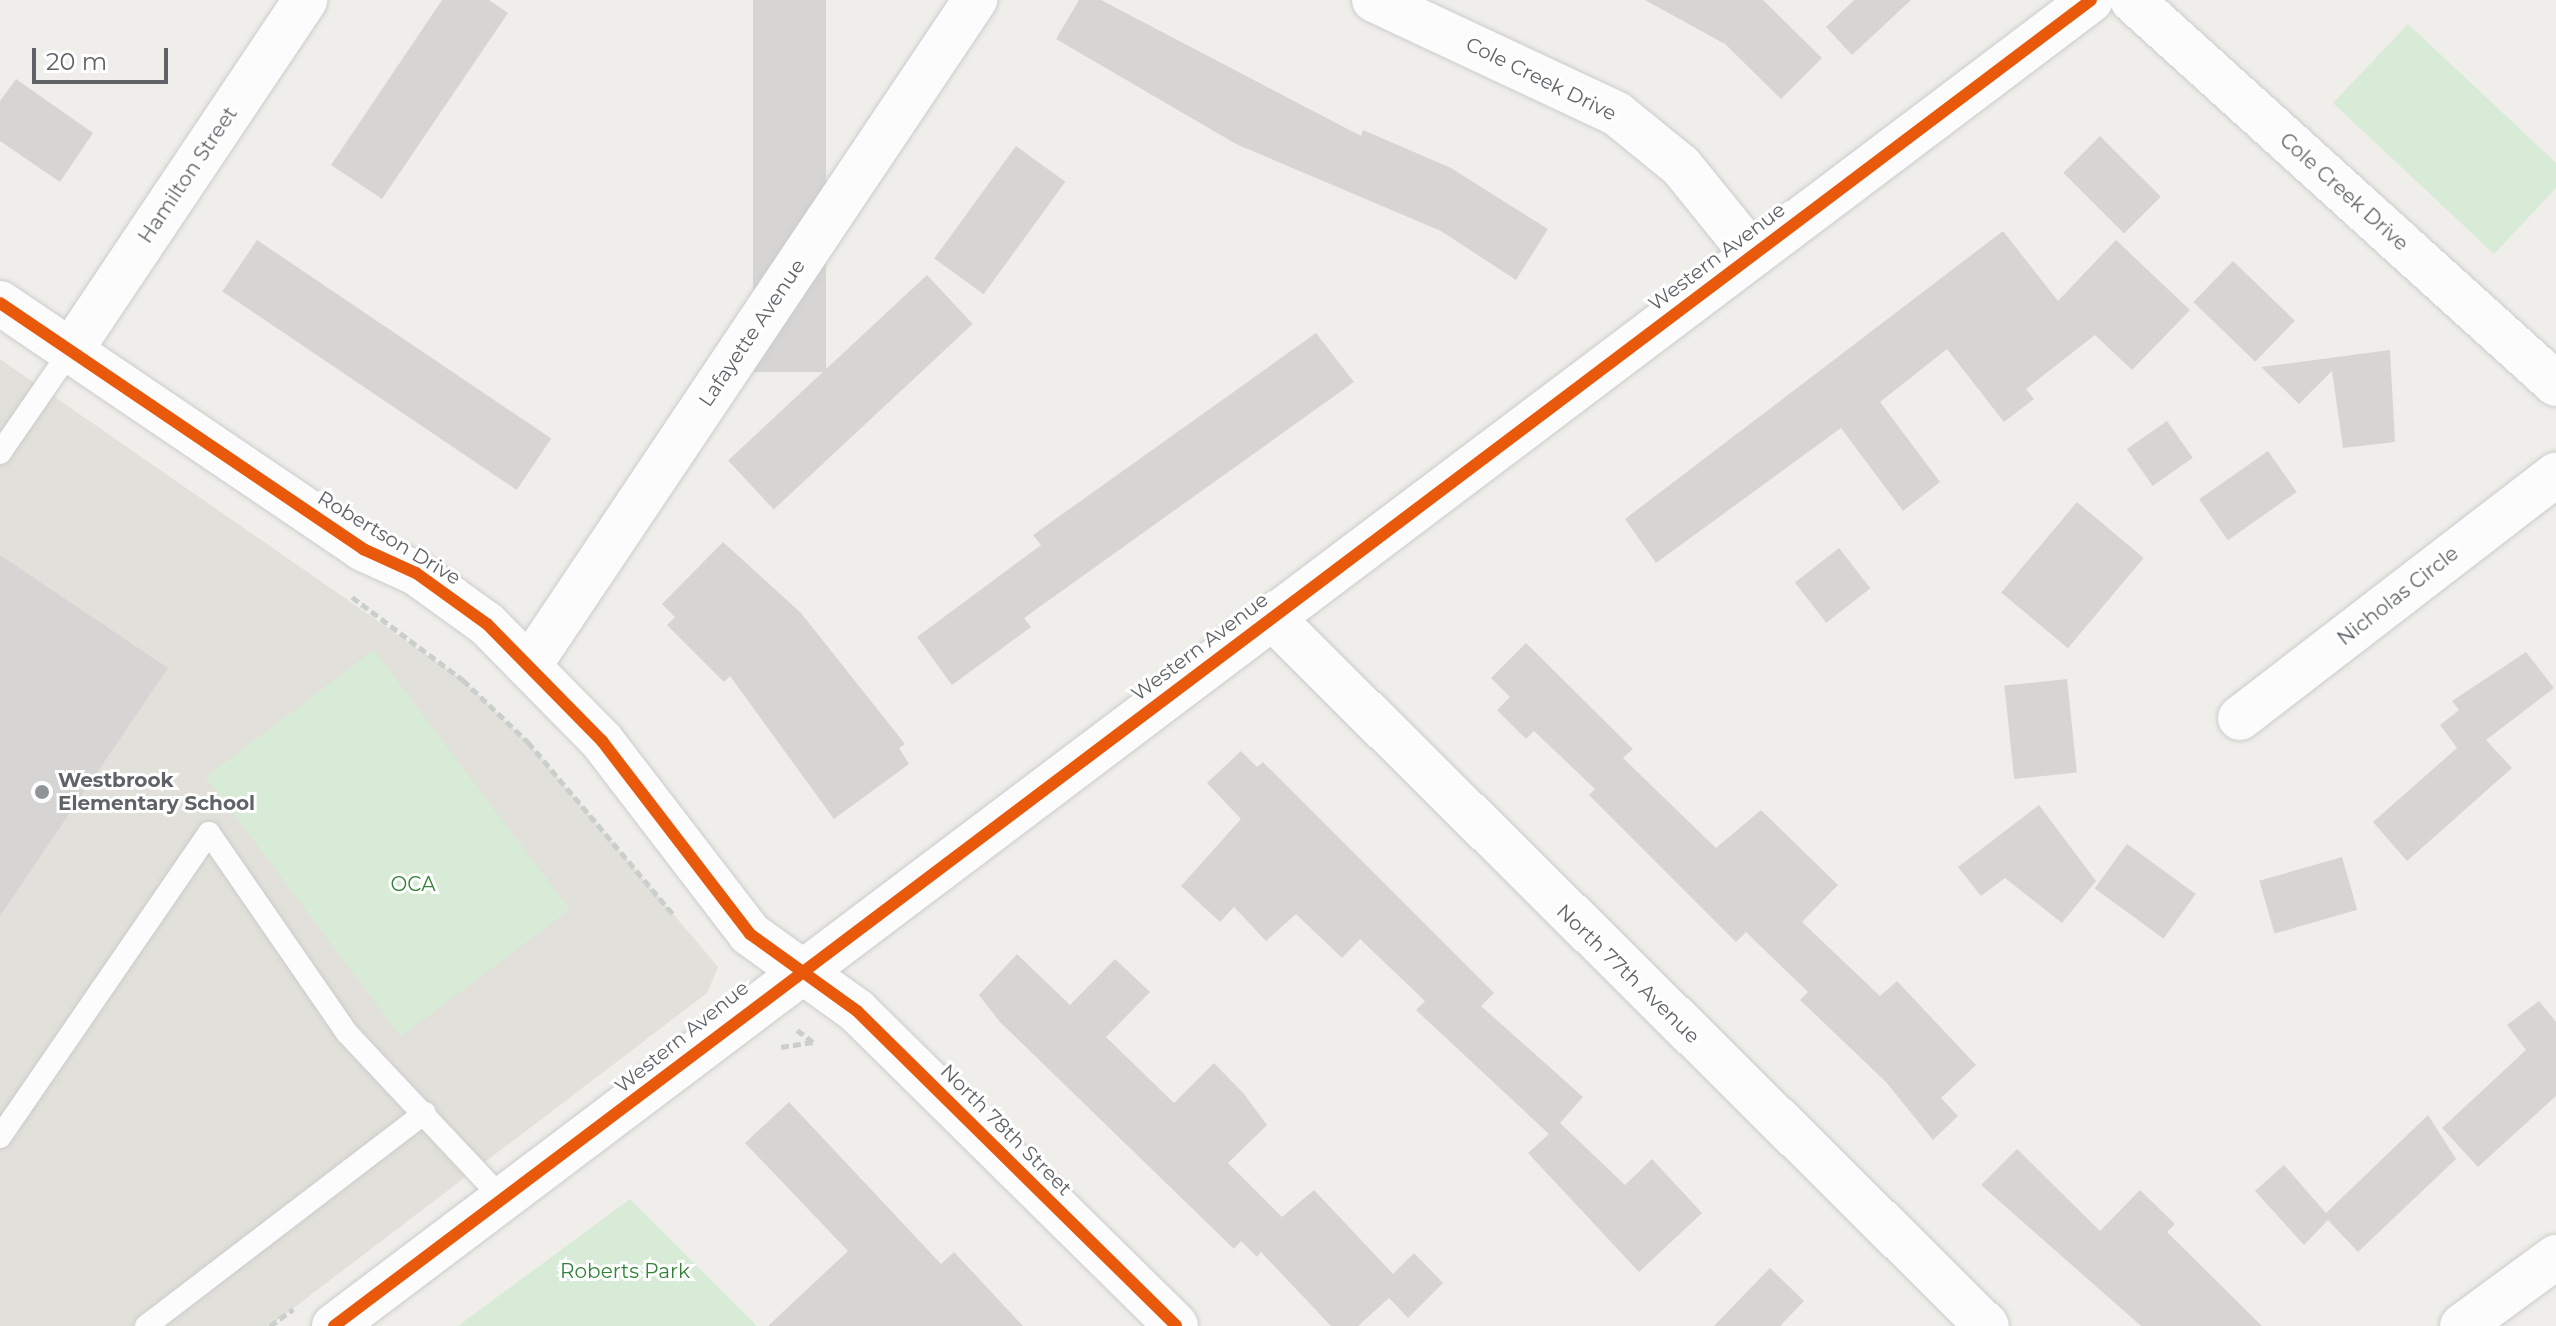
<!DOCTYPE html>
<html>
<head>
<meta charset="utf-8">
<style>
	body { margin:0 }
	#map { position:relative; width:2556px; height:1326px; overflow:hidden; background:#efeeea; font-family:Montserrat,sans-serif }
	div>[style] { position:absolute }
	.education>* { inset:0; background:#e2e0da }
	.green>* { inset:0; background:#d8ebd6; transform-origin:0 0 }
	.building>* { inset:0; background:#d6d5d3; transform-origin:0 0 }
	.path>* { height:5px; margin-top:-2.5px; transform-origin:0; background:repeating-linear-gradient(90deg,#cacfcc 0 8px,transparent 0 12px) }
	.roads { filter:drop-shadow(0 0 2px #cbcccc) drop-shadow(0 0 2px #cbcccc) }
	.service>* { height:22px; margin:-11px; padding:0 11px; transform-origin:11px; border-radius:11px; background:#fdfcfc }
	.minor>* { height:44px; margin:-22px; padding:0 22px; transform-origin:22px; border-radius:22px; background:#fdfcfc }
	.tertiary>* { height:44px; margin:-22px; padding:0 22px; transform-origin:22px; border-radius:22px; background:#fdfcfc }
	.cycleway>* { height:12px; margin:-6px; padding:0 6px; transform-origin:6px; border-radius:6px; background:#e8590c }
	.dots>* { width:22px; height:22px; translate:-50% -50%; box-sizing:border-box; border:4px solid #fff; border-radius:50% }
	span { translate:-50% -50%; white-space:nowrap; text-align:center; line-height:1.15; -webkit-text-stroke:6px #fff; paint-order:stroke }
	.street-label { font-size:20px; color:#5f6368 }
	.poi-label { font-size:20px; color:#5f6368; font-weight:700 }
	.left { translate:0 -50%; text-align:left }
	.park-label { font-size:20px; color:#348238 }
	.scale { position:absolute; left:32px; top:48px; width:136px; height:36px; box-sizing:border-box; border:4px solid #5f6368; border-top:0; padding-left:10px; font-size:24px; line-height:28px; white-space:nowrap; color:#5f6368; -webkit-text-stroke:6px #fff; paint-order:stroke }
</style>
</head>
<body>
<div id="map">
	<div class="education">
		<div style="clip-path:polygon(0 359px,463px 680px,528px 742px,718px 967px,707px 993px,270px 1326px,0 1326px)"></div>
	</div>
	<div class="green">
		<div style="clip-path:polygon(2408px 24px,2556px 163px,2556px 188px,2494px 254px,2333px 103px)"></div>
		<div style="left:374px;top:650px;width:325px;height:211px;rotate:53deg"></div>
		<div style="clip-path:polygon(630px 1199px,757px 1326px,458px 1326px)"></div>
	</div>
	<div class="building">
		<div style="clip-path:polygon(442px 0,489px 0,508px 13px,382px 199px,331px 165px)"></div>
		<div style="left:753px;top:0;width:73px;height:372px"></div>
		<div style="clip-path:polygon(1079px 0,1101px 0,1361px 136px,1363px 130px,1451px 168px,1548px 229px,1516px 280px,1441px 231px,1236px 144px,1056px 39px)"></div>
		<div style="clip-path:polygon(1645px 0,1763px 0,1822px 58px,1781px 99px,1725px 44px)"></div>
		<div style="clip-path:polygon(1854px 0,1911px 0,1852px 55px,1826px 27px)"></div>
		<div style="clip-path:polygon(16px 79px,93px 133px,60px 182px,0 141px,0 101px)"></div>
		<div style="left:2100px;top:136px;width:86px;height:52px;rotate:45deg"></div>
		<div style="left:1016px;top:146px;width:61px;height:139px;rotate:36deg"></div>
		<div style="clip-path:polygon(2003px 231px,2058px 301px,2116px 240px,2190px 310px,2132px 370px,2095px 335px,2026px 389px,2034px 399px,2004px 422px,1947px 349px,1880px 402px,1940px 482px,1903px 511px,1841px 428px,1656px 563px,1625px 519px)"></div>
		<div style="left:257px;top:240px;width:355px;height:62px;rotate:34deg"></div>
		<div style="left:2233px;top:261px;width:86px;height:57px;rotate:44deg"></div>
		<div style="left:927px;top:275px;width:67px;height:272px;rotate:47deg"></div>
		<div style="clip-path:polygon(1316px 333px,1354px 382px,1024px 618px,1031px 627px,952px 685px,917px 637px,1041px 545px,1033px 535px)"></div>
		<div style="clip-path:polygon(2390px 350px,2395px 442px,2343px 448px,2332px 371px,2299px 404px,2261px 367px)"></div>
		<div style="left:2167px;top:421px;width:45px;height:49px;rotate:55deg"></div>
		<div style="left:2268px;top:451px;width:50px;height:84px;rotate:55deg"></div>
		<div style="left:2077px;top:502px;width:87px;height:118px;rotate:40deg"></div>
		<div style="clip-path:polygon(723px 542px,801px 613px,905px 744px,899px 748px,909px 764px,834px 819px,730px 676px,724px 682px,667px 625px,675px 617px,662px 604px)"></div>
		<div style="left:1839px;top:548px;width:51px;height:56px;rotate:52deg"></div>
		<div style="clip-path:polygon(0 555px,168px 668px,0 916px)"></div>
		<div style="clip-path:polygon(1526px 643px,1633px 749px,1623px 758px,1716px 848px,1761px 810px,1838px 885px,1802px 922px,1880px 996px,1897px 981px,1976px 1065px,1941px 1098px,1958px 1116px,1933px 1140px,1886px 1082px,1800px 1000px,1808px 992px,1746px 932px,1736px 942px,1589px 795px,1595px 789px,1534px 731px,1526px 739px,1497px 710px,1510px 697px,1491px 678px)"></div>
		<div style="clip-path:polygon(2526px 652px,2554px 688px,2486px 740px,2512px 768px,2407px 861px,2373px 822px,2457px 748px,2440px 725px,2459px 710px,2452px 701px)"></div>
		<div style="left:2067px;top:679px;width:94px;height:63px;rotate:84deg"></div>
		<div style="clip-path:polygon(1241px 751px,1257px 767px,1263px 762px,1494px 993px,1481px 1006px,1583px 1097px,1560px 1123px,1625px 1185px,1652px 1159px,1702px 1213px,1639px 1272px,1528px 1153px,1549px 1134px,1416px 1010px,1425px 1001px,1360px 939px,1342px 958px,1296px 914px,1266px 941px,1234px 907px,1220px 922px,1181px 886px,1241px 819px,1207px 783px)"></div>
		<div style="clip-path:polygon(2039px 805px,2096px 881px,2062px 923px,2005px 878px,1981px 896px,1958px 867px)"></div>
		<div style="left:2127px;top:844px;width:85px;height:55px;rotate:36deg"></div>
		<div style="left:2342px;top:857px;width:55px;height:86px;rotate:74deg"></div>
		<div style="clip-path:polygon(1017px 954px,1070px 1005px,1115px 959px,1150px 992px,1106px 1037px,1174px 1103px,1214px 1063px,1244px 1094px,1267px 1125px,1228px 1163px,1282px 1217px,1314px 1190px,1393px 1274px,1414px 1253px,1443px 1283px,1408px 1318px,1389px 1298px,1358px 1326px,1331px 1326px,1261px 1252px,1257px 1257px,1241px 1241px,1234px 1249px,1000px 1022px,979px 995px)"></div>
		<div style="clip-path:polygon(2539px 1001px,2556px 1022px,2556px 1096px,2478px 1167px,2442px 1128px,2526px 1050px,2507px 1025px)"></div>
		<div style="clip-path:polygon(789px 1102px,941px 1264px,954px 1252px,1023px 1326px,768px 1326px,848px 1251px,745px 1143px)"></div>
		<div style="clip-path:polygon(2428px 1115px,2456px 1159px,2358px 1252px,2328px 1220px,2304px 1245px,2255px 1191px,2284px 1165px,2326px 1213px)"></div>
		<div style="clip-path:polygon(2017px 1149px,2100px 1231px,2140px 1190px,2175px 1224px,2167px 1232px,2262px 1326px,2141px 1326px,1981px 1185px)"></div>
		<div style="clip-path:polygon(1770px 1268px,1804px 1301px,1780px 1326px,1714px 1326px)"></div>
	</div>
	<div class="path">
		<div style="left:352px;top:597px;width:139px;rotate:36.8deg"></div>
		<div style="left:463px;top:680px;width:90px;rotate:43.6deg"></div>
		<div style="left:528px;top:742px;width:225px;rotate:49.9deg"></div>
		<div style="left:797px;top:1030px;width:20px;rotate:37deg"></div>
		<div style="left:781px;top:1047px;width:32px;rotate:-9deg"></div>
		<div style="left:270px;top:1326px;width:29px;rotate:-36deg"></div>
	</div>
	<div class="roads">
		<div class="service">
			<div style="left:0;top:453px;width:125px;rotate:-55.4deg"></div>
			<div style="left:0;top:1137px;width:369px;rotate:-55.5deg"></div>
			<div style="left:209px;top:833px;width:243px;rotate:55.4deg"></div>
			<div style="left:347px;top:1033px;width:228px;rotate:46.8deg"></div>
			<div style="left:146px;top:1326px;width:351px;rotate:-37.4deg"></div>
		</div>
		<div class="minor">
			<div style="left:1374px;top:0;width:268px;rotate:25.1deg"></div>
			<div style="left:1617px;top:114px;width:82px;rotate:39.1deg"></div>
			<div style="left:1681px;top:166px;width:114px;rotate:51deg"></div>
			<div style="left:2132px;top:0;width:572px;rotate:42.17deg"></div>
			<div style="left:0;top:303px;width:439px;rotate:34.1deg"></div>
			<div style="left:363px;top:549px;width:58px;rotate:24.4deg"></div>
			<div style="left:416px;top:573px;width:87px;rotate:35.7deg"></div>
			<div style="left:487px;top:624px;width:164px;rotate:45.5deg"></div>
			<div style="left:602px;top:741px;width:243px;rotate:52.5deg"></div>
			<div style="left:750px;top:934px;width:132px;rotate:35.7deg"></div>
			<div style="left:857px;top:1011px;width:448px;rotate:44.6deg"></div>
			<div style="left:71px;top:350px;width:421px;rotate:-56.2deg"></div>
			<div style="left:1272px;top:618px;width:1006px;rotate:44.72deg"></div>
			<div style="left:529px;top:666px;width:802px;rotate:-56.19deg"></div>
			<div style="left:2240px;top:718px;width:399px;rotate:-37.6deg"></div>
			<div style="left:2462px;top:1326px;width:117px;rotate:-36.3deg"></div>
		</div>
		<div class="tertiary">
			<div style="left:334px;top:1326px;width:2201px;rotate:-37.04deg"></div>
		</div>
	</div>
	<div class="cycleway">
		<div style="left:0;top:303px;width:439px;rotate:34.1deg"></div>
		<div style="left:363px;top:549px;width:58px;rotate:24.4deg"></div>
		<div style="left:416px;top:573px;width:87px;rotate:35.7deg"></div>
		<div style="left:487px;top:624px;width:164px;rotate:45.5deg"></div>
		<div style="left:602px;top:741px;width:243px;rotate:52.5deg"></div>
		<div style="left:750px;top:934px;width:132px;rotate:35.7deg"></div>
		<div style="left:857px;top:1011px;width:448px;rotate:44.6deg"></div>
		<div style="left:334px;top:1326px;width:2201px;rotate:-37.04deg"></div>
	</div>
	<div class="dots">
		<div style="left:42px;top:792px;background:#919496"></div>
	</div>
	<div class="street-label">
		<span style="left:1541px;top:79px;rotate:26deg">Cole Creek Drive</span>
		<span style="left:188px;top:175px;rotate:-56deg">Hamilton Street</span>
		<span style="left:2344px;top:192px;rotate:42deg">Cole Creek Drive</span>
		<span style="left:1717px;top:257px;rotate:-37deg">Western Avenue</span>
		<span style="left:752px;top:333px;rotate:-56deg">Lafayette Avenue</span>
		<span style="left:389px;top:538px;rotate:31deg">Robertson Drive</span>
		<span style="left:2398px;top:596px;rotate:-38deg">Nicholas Circle</span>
		<span style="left:1200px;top:647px;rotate:-37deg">Western Avenue</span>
		<span style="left:1628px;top:974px;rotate:44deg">North 77th Avenue</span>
		<span style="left:682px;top:1037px;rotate:-39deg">Western Avenue</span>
		<span style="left:1006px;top:1130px;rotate:45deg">North 78th Street</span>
	</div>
	<div class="poi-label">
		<span class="left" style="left:58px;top:792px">Westbrook<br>Elementary School</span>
	</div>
	<div class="park-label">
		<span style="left:413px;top:884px">OCA</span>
		<span style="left:625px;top:1271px">Roberts Park</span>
	</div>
	<div class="scale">20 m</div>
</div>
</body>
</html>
